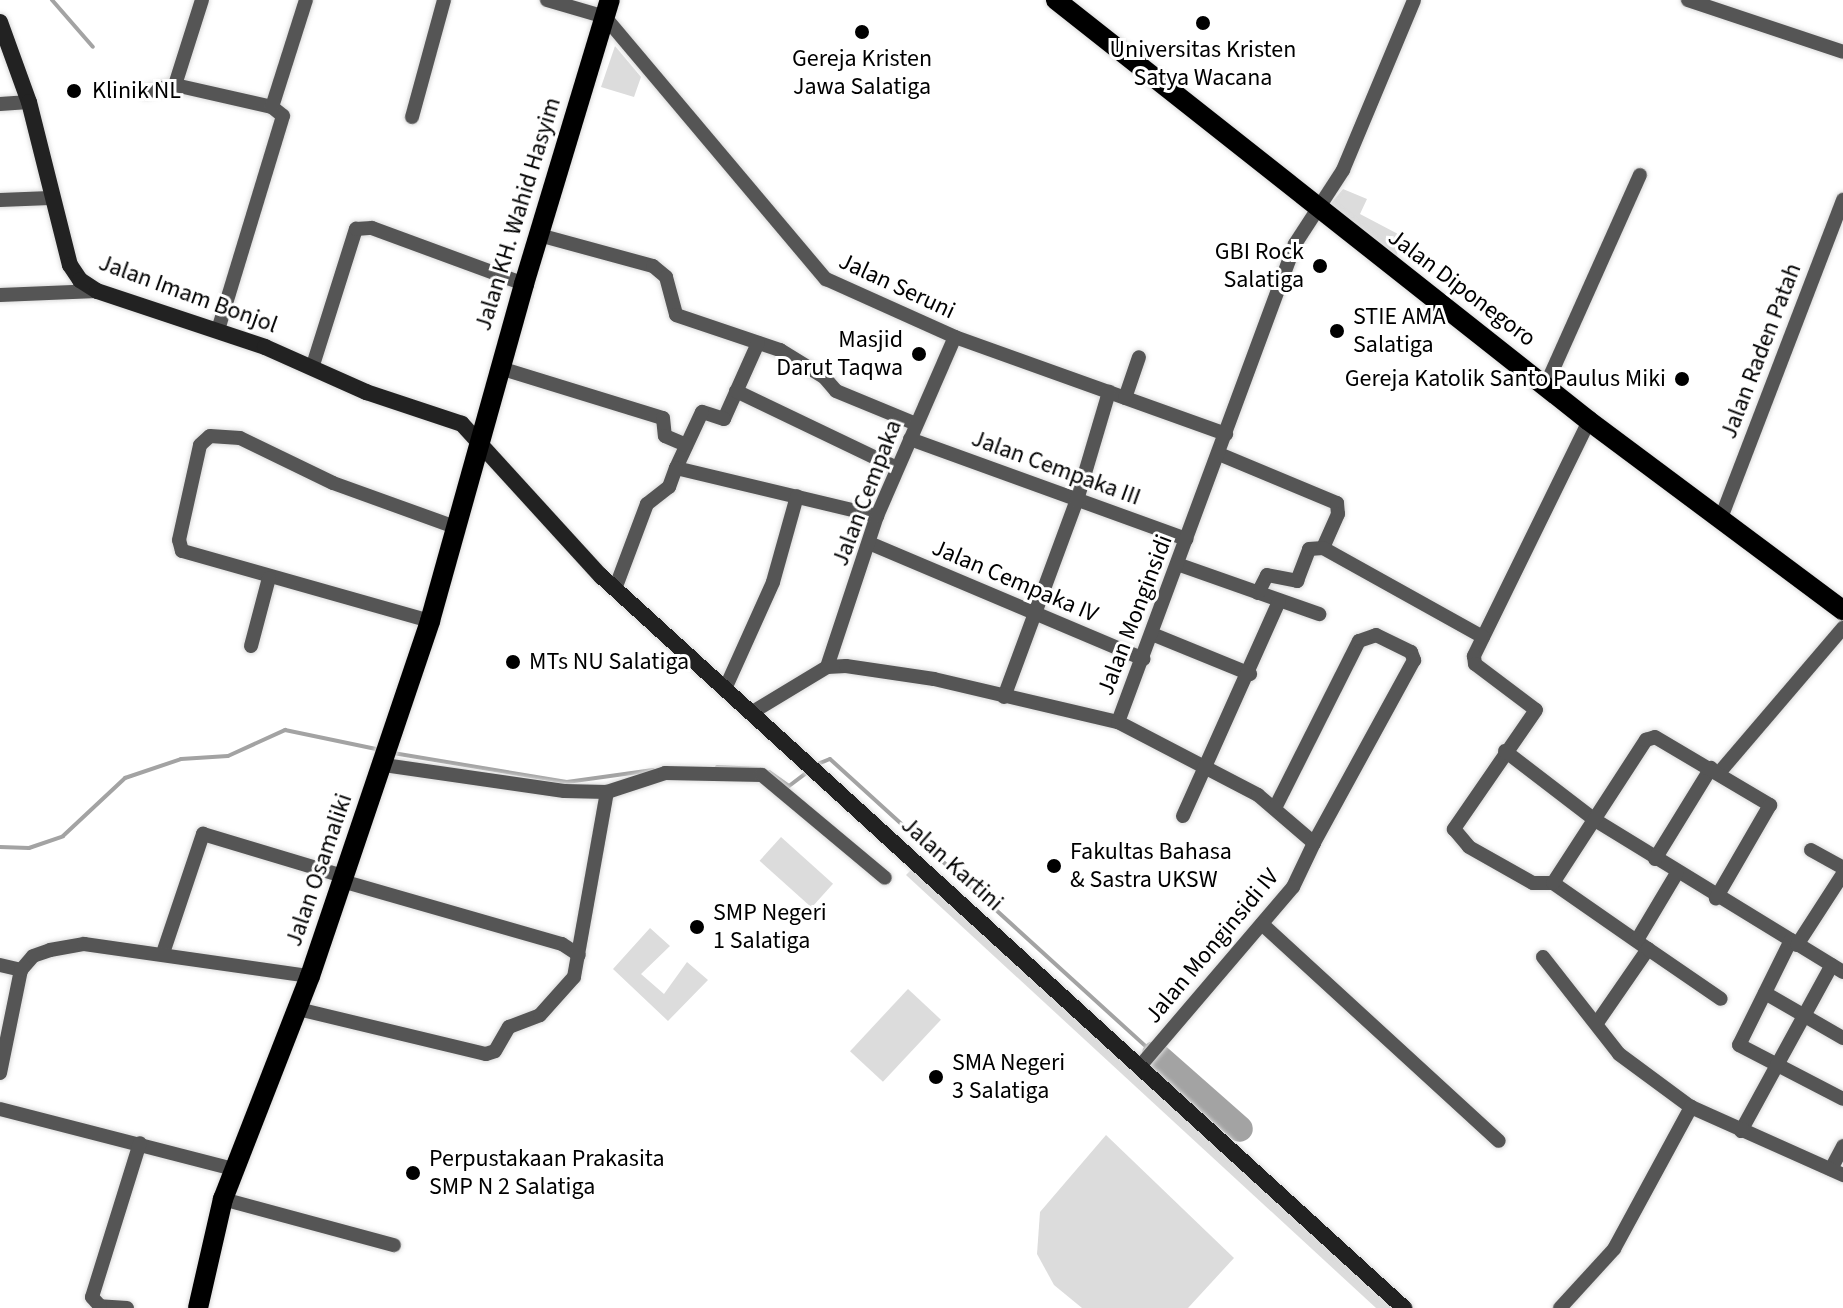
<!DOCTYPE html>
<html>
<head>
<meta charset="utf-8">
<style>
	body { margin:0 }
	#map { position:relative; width:1843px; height:1308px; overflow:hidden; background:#fff; font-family:"Source Sans 3",sans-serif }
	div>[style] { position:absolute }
	.green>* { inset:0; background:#dcdcdc; transform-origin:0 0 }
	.stream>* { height:4px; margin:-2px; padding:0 2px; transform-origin:2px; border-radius:2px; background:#a3a3a3 }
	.river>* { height:26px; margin:-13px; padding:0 13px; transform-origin:13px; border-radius:13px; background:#a3a3a3 }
	.roads { filter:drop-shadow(0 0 2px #dbdbdb) drop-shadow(0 0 2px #dbdbdb) }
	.street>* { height:14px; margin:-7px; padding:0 7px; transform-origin:7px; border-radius:7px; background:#555 }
	.secondary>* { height:16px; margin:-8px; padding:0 8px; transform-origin:8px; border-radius:8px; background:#222 }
	.primary>* { height:20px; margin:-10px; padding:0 10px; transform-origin:10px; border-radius:10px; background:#000 }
	.dots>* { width:22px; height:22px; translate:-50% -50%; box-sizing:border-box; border:4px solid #fff; border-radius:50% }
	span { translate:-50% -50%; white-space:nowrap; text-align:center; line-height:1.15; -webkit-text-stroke:6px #fff; paint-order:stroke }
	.poi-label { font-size:24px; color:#000 }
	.left { translate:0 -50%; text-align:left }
	.right { translate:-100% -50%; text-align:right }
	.street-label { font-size:24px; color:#000 }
</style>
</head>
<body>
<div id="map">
	<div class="green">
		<div style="clip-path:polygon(615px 46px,641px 77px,634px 97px,601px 87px)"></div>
		<div style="clip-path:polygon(1343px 189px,1367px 199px,1360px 214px,1398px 234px,1397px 261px,1328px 207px)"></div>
		<div style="left:781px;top:837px;width:70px;height:32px;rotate:42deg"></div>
		<div style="clip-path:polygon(913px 868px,1397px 1308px,1376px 1308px,906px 875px)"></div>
		<div style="clip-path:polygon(650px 928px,670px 946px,641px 974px,664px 994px,687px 962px,708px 980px,668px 1021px,613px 969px)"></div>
		<div style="left:908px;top:989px;width:45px;height:85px;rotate:43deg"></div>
		<div style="clip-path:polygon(1106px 1135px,1234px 1258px,1188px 1308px,1082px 1308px,1054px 1285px,1037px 1254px,1040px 1212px)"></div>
	</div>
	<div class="stream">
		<div style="left:52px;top:0;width:62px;rotate:48.9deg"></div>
		<div style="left:393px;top:753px;width:176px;rotate:9.5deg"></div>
		<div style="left:567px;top:782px;width:87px;rotate:-7.9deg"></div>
		<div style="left:815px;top:765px;width:16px;rotate:-22deg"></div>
		<div style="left:830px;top:759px;width:430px;rotate:42.3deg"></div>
		<div style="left:717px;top:767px;width:43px;rotate:2.7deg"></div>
		<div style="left:769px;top:772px;width:24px;rotate:35deg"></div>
		<div style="left:789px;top:786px;width:25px;rotate:-37deg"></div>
		<div style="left:0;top:847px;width:29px;rotate:2deg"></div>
		<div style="left:29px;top:848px;width:36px;rotate:-19deg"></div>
		<div style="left:63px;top:836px;width:85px;rotate:-43.1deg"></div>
		<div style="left:125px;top:778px;width:59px;rotate:-18.7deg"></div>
		<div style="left:181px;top:759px;width:47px;rotate:-3.7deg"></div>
		<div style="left:228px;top:756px;width:63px;rotate:-24.5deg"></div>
		<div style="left:285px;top:730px;width:98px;rotate:11.8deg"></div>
	</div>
	<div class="river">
		<div style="left:1155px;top:1054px;width:113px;rotate:41.4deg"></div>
	</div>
	<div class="roads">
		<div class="street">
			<div style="left:547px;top:0;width:60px;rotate:16.3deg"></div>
			<div style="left:605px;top:17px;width:343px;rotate:49.9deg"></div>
			<div style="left:826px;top:279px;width:141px;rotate:24.2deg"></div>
			<div style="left:955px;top:337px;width:288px;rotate:19.7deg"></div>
			<div style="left:1688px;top:0;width:163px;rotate:18.5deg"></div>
			<div style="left:175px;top:85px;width:89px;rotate:-72.4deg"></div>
			<div style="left:146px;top:92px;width:30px;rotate:-14deg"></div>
			<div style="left:175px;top:85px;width:99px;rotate:12.8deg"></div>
			<div style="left:272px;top:107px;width:14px;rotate:39deg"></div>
			<div style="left:283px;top:116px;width:224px;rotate:106.9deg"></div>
			<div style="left:0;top:104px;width:29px;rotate:-4deg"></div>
			<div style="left:272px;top:107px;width:112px;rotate:-72.4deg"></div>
			<div style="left:412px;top:117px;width:121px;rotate:-74.7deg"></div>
			<div style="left:0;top:200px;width:50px;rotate:-2.3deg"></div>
			<div style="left:539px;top:235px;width:118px;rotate:15.2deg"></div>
			<div style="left:653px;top:266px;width:17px;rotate:40deg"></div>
			<div style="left:666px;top:277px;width:39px;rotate:75deg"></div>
			<div style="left:676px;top:315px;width:110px;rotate:18.6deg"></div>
			<div style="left:780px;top:350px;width:52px;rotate:31.5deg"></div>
			<div style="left:824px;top:377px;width:18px;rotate:49deg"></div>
			<div style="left:836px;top:391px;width:87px;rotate:22.4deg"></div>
			<div style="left:0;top:295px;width:97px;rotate:-2.4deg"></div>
			<div style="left:758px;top:343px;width:83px;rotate:114.1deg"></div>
			<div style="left:724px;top:419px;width:23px;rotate:-162deg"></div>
			<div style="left:702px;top:412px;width:62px;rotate:114.9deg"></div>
			<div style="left:676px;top:468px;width:207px;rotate:13.4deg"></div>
			<div style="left:313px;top:365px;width:143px;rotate:-72.5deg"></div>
			<div style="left:356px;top:229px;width:16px;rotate:-4deg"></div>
			<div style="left:372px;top:228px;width:162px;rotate:20.2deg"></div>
			<div style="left:500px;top:368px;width:170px;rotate:17.1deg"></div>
			<div style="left:663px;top:418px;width:18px;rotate:84deg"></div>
			<div style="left:665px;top:436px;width:23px;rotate:23deg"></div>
			<div style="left:1546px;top:385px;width:230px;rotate:-65.9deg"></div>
			<div style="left:736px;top:391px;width:178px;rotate:25.6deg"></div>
			<div style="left:1125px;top:398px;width:43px;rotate:-71.1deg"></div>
			<div style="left:1589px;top:421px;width:262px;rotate:116.1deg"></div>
			<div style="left:1474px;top:656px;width:8px;rotate:83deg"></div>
			<div style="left:1475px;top:664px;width:76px;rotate:37deg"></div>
			<div style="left:1536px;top:710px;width:145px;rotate:124.6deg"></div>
			<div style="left:1454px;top:829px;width:23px;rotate:50deg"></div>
			<div style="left:1469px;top:847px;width:73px;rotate:29.4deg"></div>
			<div style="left:1533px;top:883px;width:20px"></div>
			<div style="left:1553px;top:883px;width:116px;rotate:34.8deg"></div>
			<div style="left:1648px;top:949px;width:90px;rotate:124.6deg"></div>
			<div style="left:910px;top:439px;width:294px;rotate:19.9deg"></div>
			<div style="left:1219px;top:454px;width:128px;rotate:22.6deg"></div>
			<div style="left:1337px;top:503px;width:11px;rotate:85deg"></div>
			<div style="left:1338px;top:514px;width:37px;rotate:114deg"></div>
			<div style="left:1721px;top:518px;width:341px;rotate:-69deg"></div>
			<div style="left:869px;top:543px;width:298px;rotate:22.9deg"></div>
			<div style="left:1177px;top:564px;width:151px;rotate:19.4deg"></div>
			<div style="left:615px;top:589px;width:91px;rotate:-69.4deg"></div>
			<div style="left:647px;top:504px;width:28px;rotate:-38deg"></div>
			<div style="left:669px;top:487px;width:20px;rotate:-70deg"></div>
			<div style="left:1258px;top:593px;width:20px;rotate:-63deg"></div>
			<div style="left:1267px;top:575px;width:31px;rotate:11deg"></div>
			<div style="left:1297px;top:581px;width:34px;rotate:-69deg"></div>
			<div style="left:1309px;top:549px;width:14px;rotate:-4deg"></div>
			<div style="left:1323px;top:548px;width:183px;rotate:29.1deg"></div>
			<div style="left:430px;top:621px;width:258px;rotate:-164.2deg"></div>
			<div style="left:182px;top:551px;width:11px;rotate:-105deg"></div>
			<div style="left:179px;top:540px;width:97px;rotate:-77.5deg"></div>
			<div style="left:200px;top:445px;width:13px;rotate:-42deg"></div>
			<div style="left:210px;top:436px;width:30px;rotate:4deg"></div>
			<div style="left:240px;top:438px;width:103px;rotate:25.8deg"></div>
			<div style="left:333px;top:483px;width:133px;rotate:19.8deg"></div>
			<div style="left:1152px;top:634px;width:106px;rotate:22.2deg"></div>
			<div style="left:251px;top:646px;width:70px;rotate:-75.2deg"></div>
			<div style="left:827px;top:667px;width:159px;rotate:-71.7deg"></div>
			<div style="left:877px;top:516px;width:195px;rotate:-66.5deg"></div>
			<div style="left:725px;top:689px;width:117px;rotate:-65.8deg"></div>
			<div style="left:773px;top:582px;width:89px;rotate:-74.4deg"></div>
			<div style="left:1004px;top:697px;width:210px;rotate:-69.7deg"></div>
			<div style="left:1077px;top:500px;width:113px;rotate:-73.5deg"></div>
			<div style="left:751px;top:713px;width:89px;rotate:-31.2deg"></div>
			<div style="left:827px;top:667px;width:19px;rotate:-3deg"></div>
			<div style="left:846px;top:666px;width:89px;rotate:8.4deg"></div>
			<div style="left:934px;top:679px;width:189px;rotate:13.2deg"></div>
			<div style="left:1118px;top:722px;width:510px;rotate:-69.68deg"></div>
			<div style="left:1295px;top:244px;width:88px;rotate:-57deg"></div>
			<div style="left:1343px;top:170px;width:184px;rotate:-67.3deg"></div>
			<div style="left:1118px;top:722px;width:158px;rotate:27.5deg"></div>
			<div style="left:1258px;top:795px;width:74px;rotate:40.6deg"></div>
			<div style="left:1314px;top:843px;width:49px;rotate:115.5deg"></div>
			<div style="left:1293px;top:887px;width:237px;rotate:130.5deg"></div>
			<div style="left:1505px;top:751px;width:113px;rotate:37.5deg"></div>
			<div style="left:1595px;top:820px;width:291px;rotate:31.5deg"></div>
			<div style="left:384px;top:765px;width:182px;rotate:8.2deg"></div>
			<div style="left:564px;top:791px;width:43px;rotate:1.3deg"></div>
			<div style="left:607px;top:792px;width:61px;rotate:-18.1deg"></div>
			<div style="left:665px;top:773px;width:97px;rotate:1.2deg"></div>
			<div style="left:762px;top:775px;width:160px;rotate:39.9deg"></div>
			<div style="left:1719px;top:773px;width:191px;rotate:-49.5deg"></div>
			<div style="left:1275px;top:808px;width:187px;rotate:-63.3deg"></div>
			<div style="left:1359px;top:641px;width:18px;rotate:-19deg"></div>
			<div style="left:1376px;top:635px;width:39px;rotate:26deg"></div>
			<div style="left:1411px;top:652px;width:9px;rotate:69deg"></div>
			<div style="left:1414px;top:660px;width:209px;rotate:118.7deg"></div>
			<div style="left:1183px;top:816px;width:235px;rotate:-65.9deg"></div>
			<div style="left:1811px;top:850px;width:37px;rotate:29deg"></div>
			<div style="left:1655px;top:859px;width:107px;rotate:-58.4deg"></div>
			<div style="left:342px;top:881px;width:229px;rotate:16deg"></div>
			<div style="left:562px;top:944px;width:20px;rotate:33deg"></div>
			<div style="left:1553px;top:883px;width:171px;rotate:-57deg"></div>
			<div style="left:1646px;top:740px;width:9px;rotate:-18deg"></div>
			<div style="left:1655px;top:737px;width:134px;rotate:30.6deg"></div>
			<div style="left:1770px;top:805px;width:108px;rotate:120.1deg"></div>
			<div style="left:1262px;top:924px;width:321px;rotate:42.5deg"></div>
			<div style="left:1637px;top:940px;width:78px;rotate:-59.2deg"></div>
			<div style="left:1791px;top:940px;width:117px;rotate:116.3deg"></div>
			<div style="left:1739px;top:1045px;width:117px;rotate:27.4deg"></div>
			<div style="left:1797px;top:945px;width:85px;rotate:-57.1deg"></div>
			<div style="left:1648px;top:949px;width:88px;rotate:34.4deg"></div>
			<div style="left:163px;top:953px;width:126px;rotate:-71.4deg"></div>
			<div style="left:203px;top:834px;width:146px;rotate:16.7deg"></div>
			<div style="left:1543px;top:957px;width:123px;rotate:51.9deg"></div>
			<div style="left:1619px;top:1054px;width:89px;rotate:36.4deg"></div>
			<div style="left:0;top:965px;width:22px;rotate:13deg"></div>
			<div style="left:1765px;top:993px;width:90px;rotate:30deg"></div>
			<div style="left:298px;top:1009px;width:193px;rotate:13.5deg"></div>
			<div style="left:486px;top:1054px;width:9px;rotate:-18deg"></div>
			<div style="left:495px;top:1051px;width:28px;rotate:-60deg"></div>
			<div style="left:509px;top:1027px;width:33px;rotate:-21deg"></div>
			<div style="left:540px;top:1015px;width:51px;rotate:-48.2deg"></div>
			<div style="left:574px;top:977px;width:188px;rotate:-79.9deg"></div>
			<div style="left:0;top:1073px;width:105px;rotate:-78.5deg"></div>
			<div style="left:21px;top:970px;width:18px;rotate:-49deg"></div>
			<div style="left:33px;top:956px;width:18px;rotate:-19deg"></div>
			<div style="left:50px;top:950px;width:35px;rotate:-10deg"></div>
			<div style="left:84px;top:944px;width:228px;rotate:8.1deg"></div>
			<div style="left:0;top:1109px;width:241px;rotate:14.4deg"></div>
			<div style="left:1741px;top:1131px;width:189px;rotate:-61.3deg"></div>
			<div style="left:1831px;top:1169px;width:26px;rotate:-62deg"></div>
			<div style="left:223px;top:1199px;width:177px;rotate:15.1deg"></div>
			<div style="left:127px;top:1308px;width:27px;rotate:-176deg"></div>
			<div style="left:100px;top:1306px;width:12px;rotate:-132deg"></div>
			<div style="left:92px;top:1297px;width:161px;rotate:-72.7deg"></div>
			<div style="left:1560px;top:1308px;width:80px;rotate:-47.5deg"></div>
			<div style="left:1614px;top:1249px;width:162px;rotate:-61.5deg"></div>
			<div style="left:1691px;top:1107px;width:167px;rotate:24.1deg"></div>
		</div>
		<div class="secondary">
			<div style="left:0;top:22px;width:85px;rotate:70.1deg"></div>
			<div style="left:29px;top:102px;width:168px;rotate:75.9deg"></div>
			<div style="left:70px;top:265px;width:18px;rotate:56deg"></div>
			<div style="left:80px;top:280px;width:20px;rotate:33deg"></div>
			<div style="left:97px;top:291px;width:177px;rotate:18.4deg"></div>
			<div style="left:265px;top:347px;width:111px;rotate:24deg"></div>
			<div style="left:366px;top:392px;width:101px;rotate:18.4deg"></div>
			<div style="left:462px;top:424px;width:206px;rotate:47.6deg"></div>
			<div style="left:601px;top:576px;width:1087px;rotate:42.35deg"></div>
		</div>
		<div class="primary">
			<div style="left:1056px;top:0;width:679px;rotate:38.3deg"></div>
			<div style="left:1589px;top:421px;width:317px;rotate:36.7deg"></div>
			<div style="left:198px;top:1308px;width:112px;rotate:-77.1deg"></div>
			<div style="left:223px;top:1199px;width:239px;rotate:-68.7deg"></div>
			<div style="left:310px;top:976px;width:375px;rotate:-71.3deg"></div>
			<div style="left:430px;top:621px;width:350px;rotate:-74.4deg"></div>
			<div style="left:524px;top:284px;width:297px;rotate:-73.2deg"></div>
		</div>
	</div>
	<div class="dots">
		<div style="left:1203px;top:23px;background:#000"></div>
		<div style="left:862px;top:32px;background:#000"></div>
		<div style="left:74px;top:91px;background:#000"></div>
		<div style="left:1320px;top:266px;background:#000"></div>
		<div style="left:1337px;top:331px;background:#000"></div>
		<div style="left:919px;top:354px;background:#000"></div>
		<div style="left:1682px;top:379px;background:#000"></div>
		<div style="left:513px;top:662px;background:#000"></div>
		<div style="left:1054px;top:866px;background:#000"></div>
		<div style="left:697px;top:927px;background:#000"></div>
		<div style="left:936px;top:1077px;background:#000"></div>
		<div style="left:413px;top:1173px;background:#000"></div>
	</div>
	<div class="poi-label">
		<span style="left:1203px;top:64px">Universitas Kristen<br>Satya Wacana</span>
		<span style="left:862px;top:73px">Gereja Kristen<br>Jawa Salatiga</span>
		<span class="left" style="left:92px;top:91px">Klinik NL</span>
		<span class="right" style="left:1304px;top:266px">GBI Rock<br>Salatiga</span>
		<span class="left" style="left:1353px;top:331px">STIE AMA<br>Salatiga</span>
		<span class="right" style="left:903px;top:354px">Masjid<br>Darut Taqwa</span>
		<span class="right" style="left:1666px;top:379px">Gereja Katolik Santo Paulus Miki</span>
		<span class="left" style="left:529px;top:662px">MTs NU Salatiga</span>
		<span class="left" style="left:1070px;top:866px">Fakultas Bahasa<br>&amp; Sastra UKSW</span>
		<span class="left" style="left:713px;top:927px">SMP Negeri<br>1 Salatiga</span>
		<span class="left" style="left:952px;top:1077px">SMA Negeri<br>3 Salatiga</span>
		<span class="left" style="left:429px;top:1173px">Perpustakaan Prakasita<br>SMP N 2 Salatiga</span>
	</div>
	<div class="street-label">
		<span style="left:518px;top:214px;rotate:-73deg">Jalan KH. Wahid Hasyim</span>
		<span style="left:897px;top:286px;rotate:25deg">Jalan Seruni</span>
		<span style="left:1462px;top:288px;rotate:37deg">Jalan Diponegoro</span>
		<span style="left:188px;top:294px;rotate:20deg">Jalan Imam Bonjol</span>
		<span style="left:1761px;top:351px;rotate:-69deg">Jalan Raden Patah</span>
		<span style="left:1056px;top:468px;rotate:20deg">Jalan Cempaka III</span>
		<span style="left:867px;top:493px;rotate:-69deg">Jalan Cempaka</span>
		<span style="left:1015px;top:581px;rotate:23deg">Jalan Cempaka IV</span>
		<span style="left:1135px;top:615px;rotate:-69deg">Jalan Monginsidi</span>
		<span style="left:952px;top:864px;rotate:42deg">Jalan Kartini</span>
		<span style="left:319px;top:870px;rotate:-71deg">Jalan Osamaliki</span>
		<span style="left:1212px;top:946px;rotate:-50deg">Jalan Monginsidi IV</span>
	</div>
</div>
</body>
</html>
